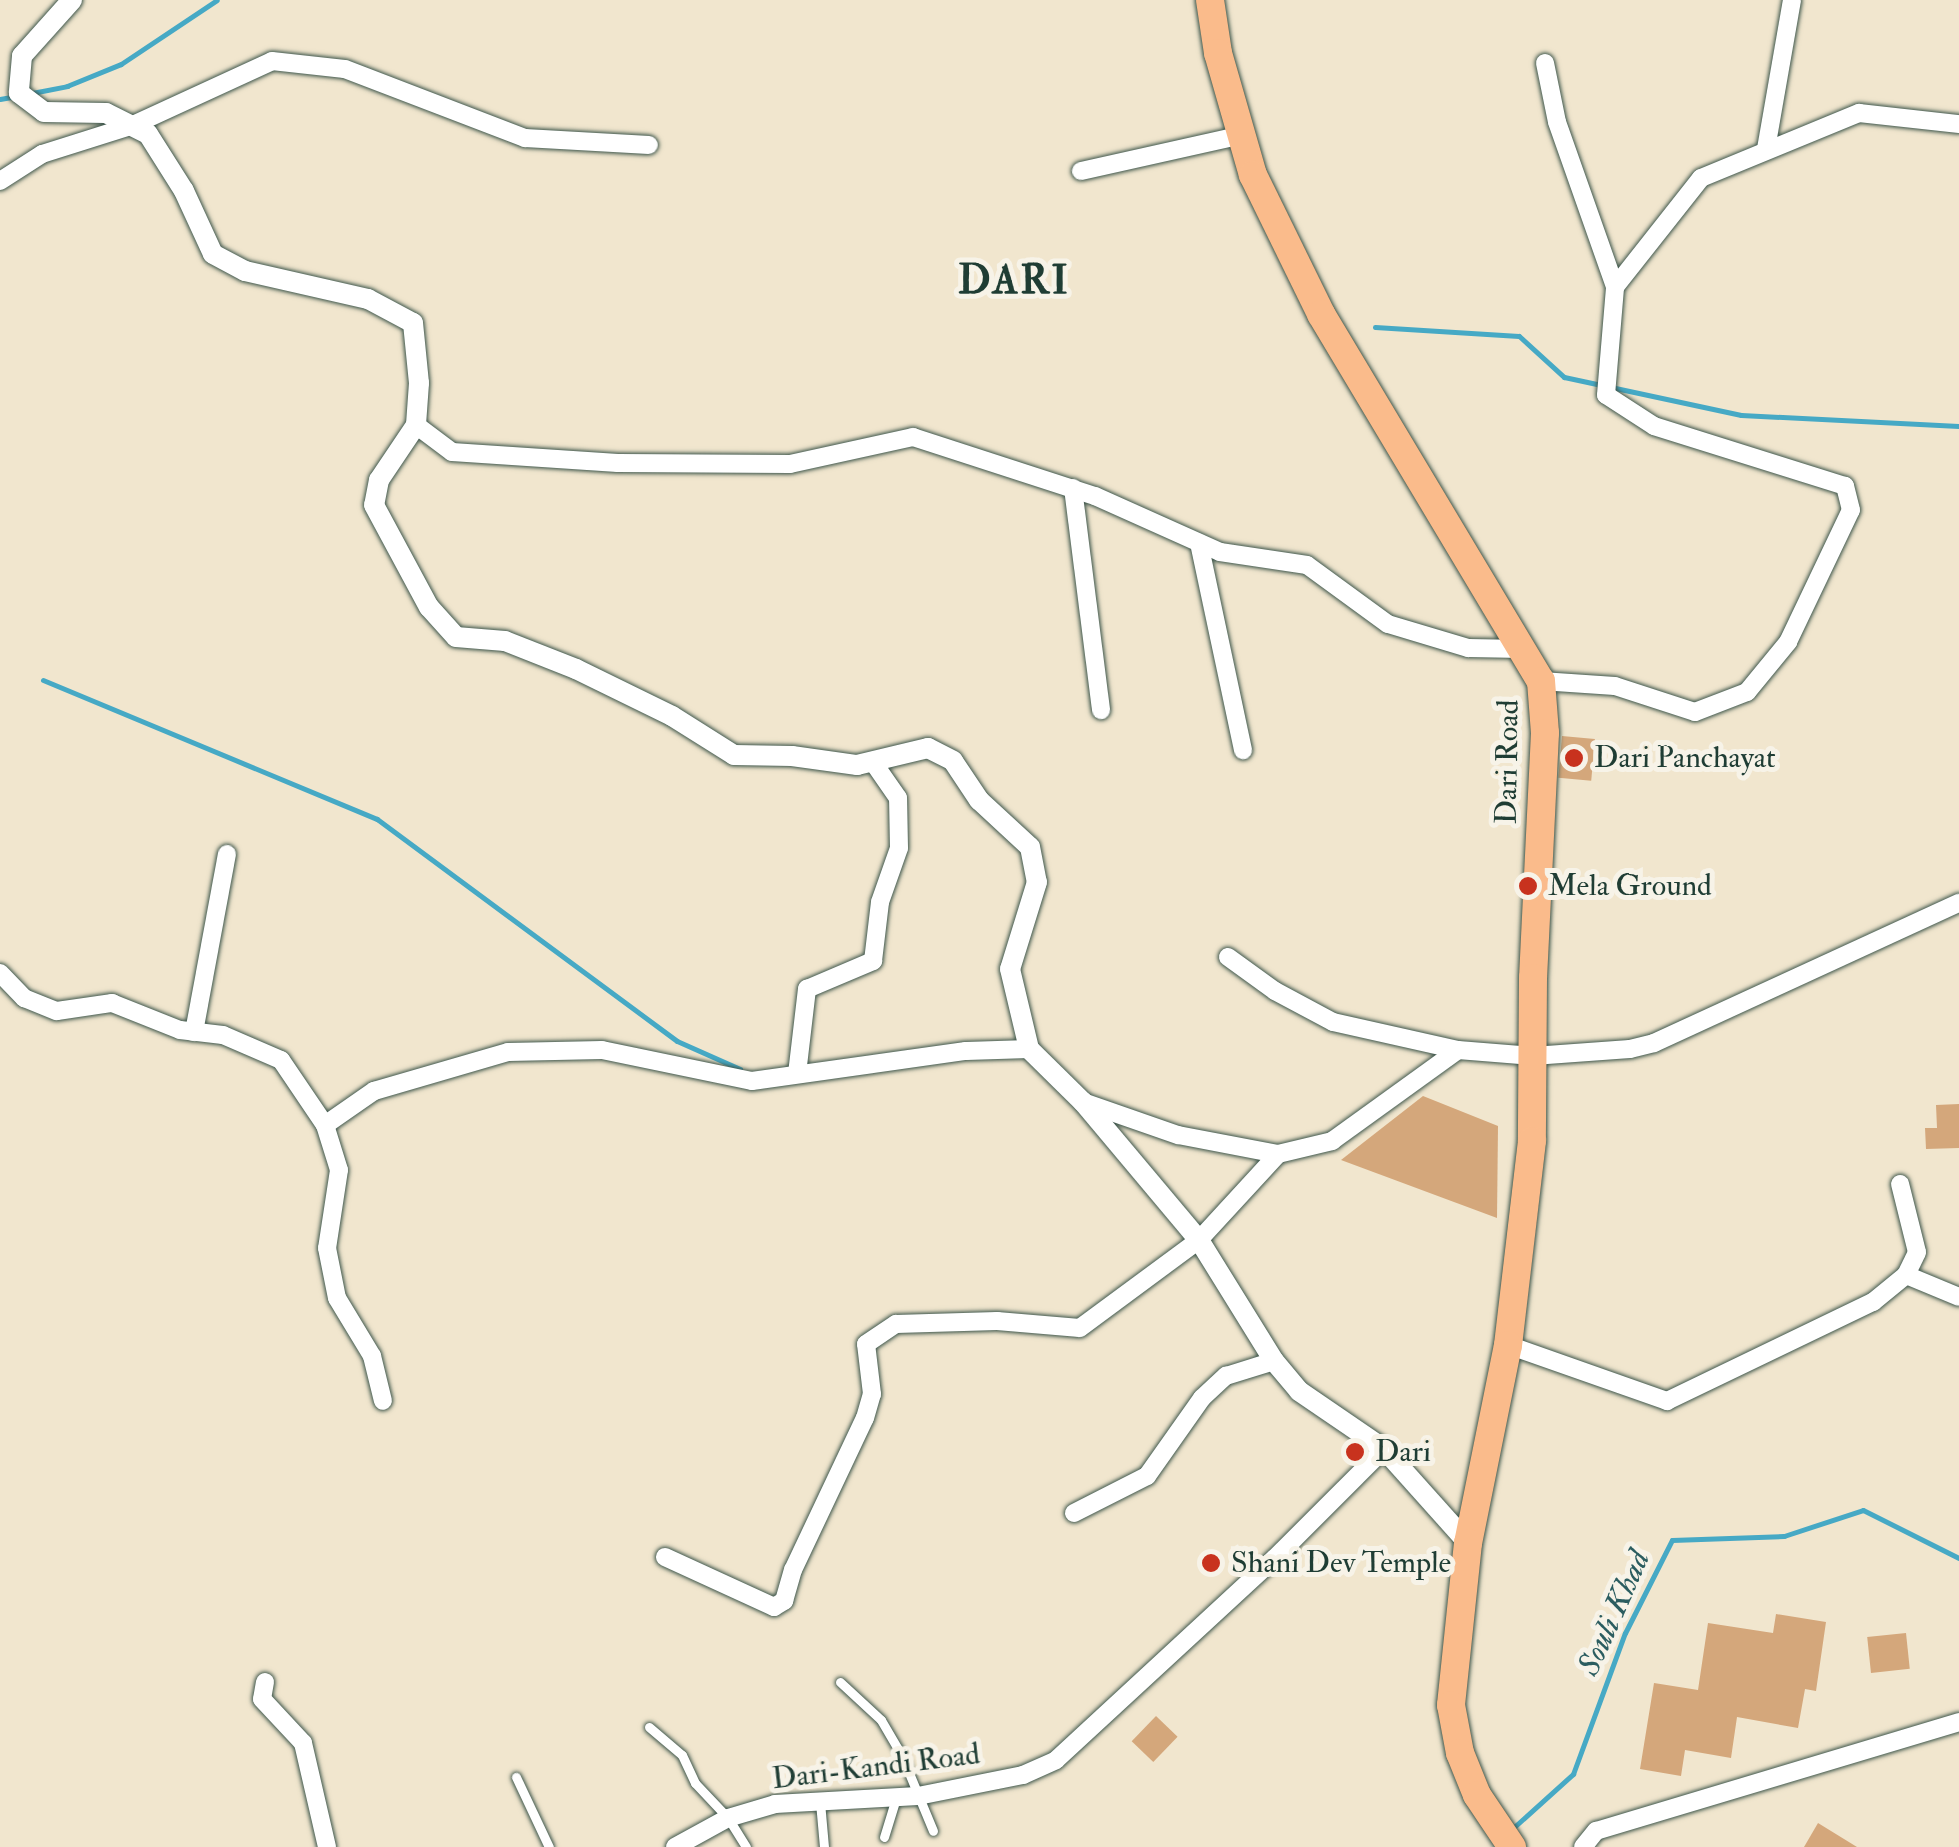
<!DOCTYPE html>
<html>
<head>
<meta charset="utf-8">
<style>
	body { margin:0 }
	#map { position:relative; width:1959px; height:1847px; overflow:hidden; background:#f1e6ce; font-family:"IM FELL Double Pica",serif }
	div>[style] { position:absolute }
	.stream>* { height:5px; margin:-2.5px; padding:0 2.5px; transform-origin:2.5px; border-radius:2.5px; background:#46a9c5 }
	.building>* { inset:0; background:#d4a77b; transform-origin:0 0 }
	.roads { filter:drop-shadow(0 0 2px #3e564b) drop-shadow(0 0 2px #3e564b) }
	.service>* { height:9px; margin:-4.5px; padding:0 4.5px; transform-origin:4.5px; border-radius:4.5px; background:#fff }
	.minor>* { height:18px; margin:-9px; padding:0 9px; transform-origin:9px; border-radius:9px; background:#fff }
	.tertiary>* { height:20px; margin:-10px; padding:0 10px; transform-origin:10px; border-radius:10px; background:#fff }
	.primary>* { height:28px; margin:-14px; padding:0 14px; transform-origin:14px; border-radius:14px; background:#fabb8b }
	.dots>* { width:28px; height:28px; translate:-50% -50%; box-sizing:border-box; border:5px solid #f7f3e8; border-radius:50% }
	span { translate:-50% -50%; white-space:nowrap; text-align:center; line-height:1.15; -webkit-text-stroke:10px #f7f3e8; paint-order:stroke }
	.poi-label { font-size:30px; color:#1f3d34 }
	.left { translate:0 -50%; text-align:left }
	.street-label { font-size:30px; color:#1f3d34 }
	.water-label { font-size:32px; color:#2b5d60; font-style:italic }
	.district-label { font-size:40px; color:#1f3d34; font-weight:700; letter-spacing:2.5px }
</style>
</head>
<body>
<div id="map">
	<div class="stream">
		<div style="left:32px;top:93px;width:36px;rotate:-11deg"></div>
		<div style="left:67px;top:86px;width:58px;rotate:-22.2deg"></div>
		<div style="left:121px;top:64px;width:115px;rotate:-33.7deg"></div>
		<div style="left:0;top:99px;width:17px;rotate:-10deg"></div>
		<div style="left:1375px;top:327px;width:144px;rotate:3.6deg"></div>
		<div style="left:1519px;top:336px;width:61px;rotate:42.3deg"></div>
		<div style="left:1564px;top:377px;width:181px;rotate:12.1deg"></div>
		<div style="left:1741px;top:415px;width:218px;rotate:2.9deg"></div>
		<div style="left:43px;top:680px;width:362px;rotate:22.6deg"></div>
		<div style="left:377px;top:819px;width:373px;rotate:36.5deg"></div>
		<div style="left:677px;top:1041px;width:69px;rotate:24deg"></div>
		<div style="left:1513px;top:1828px;width:81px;rotate:-42deg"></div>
		<div style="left:1573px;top:1774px;width:150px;rotate:-69.8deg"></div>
		<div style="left:1625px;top:1633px;width:104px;rotate:-63.2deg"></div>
		<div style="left:1672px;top:1540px;width:112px;rotate:-2deg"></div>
		<div style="left:1784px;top:1536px;width:83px;rotate:-18.2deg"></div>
		<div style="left:1863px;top:1510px;width:107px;rotate:26.6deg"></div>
	</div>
	<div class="building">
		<div style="left:1562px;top:736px;width:33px;height:42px;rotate:5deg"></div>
		<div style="clip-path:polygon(1423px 1096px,1498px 1126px,1497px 1218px,1341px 1160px)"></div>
		<div style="clip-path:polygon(1959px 1104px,1959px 1148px,1926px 1149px,1925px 1128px,1937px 1128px,1936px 1105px)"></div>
		<div style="clip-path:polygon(1776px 1614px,1826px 1622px,1816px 1691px,1805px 1689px,1798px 1728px,1737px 1717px,1731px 1758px,1685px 1750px,1681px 1776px,1640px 1769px,1654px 1683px,1698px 1690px,1708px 1623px,1773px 1633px)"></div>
		<div style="left:1906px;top:1633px;width:36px;height:39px;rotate:84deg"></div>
		<div style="left:1156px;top:1716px;width:30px;height:35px;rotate:44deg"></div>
		<div style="clip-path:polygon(1818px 1823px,1857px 1847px,1804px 1847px)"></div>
	</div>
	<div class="roads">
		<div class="service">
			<div style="left:840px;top:1682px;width:56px;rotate:42.8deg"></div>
			<div style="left:881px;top:1720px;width:42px;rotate:59.7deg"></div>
			<div style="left:902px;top:1756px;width:81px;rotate:67.5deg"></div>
			<div style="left:649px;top:1727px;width:43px;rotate:40.3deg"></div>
			<div style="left:682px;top:1755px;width:31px;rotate:65deg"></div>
			<div style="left:695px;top:1783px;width:48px;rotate:46.7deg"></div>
			<div style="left:728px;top:1818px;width:34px;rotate:58deg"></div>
			<div style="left:516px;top:1777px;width:77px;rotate:64.8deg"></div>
			<div style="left:820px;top:1802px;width:45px;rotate:84.9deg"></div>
			<div style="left:884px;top:1837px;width:41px;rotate:-72.9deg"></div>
		</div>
		<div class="minor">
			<div style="left:1545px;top:63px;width:60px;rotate:78.5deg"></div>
			<div style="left:1557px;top:122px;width:175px;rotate:70.6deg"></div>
			<div style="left:1766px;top:149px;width:151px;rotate:-80.1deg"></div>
			<div style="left:1081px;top:171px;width:161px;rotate:-12.6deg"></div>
			<div style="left:0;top:181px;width:50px;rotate:-32.7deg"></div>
			<div style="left:42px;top:154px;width:93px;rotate:-17.5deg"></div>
			<div style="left:131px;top:126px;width:155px;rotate:-24.7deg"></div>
			<div style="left:272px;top:61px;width:73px;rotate:6.3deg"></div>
			<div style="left:345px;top:69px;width:193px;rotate:21deg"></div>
			<div style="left:525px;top:138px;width:124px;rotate:3.2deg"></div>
			<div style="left:416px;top:425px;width:45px;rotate:36.9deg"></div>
			<div style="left:452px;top:452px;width:166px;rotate:3.8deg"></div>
			<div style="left:618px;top:463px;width:172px;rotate:0.3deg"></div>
			<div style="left:790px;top:464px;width:126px;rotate:-12.4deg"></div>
			<div style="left:913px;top:437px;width:191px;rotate:18deg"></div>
			<div style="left:1095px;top:496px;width:137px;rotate:24.1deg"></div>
			<div style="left:1220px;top:552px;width:88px;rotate:8.5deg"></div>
			<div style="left:1307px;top:565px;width:100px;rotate:36.1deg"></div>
			<div style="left:1388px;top:624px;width:84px;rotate:16.7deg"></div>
			<div style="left:1468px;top:648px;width:55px;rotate:1deg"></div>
			<div style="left:1073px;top:488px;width:224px;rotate:82.8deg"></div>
			<div style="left:1199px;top:543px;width:212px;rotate:78deg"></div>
			<div style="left:1541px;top:681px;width:74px;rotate:3.9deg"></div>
			<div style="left:1615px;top:686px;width:84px;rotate:18deg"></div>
			<div style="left:1695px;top:712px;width:56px;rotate:-21deg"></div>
			<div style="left:1747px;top:692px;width:65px;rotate:-50.6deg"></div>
			<div style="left:1788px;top:642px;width:146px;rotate:-64.5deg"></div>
			<div style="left:1851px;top:510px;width:25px;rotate:-104deg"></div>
			<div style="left:1845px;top:486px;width:200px;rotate:-162.6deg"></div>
			<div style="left:1654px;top:426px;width:57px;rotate:-147.1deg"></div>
			<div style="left:1606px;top:395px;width:108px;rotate:-85.2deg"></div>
			<div style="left:1615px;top:287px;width:139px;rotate:-51.7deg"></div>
			<div style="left:1701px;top:178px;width:171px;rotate:-22.4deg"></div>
			<div style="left:1859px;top:113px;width:101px;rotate:6.3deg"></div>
			<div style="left:1228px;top:957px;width:58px;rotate:35.9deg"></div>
			<div style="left:1275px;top:991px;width:66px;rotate:28.1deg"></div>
			<div style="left:1333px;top:1022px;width:128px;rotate:12.6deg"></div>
			<div style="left:1458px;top:1050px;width:75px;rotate:4.6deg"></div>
			<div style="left:1533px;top:1056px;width:97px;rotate:-4.1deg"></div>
			<div style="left:1630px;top:1049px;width:25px;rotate:-14deg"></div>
			<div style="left:1654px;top:1043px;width:336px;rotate:-24.7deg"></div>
			<div style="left:0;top:973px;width:35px;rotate:46deg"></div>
			<div style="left:24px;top:998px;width:35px;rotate:22deg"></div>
			<div style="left:57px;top:1011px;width:56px;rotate:-8.3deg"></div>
			<div style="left:112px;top:1003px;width:73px;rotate:21.7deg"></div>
			<div style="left:180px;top:1030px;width:43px;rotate:6.6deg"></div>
			<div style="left:223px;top:1035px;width:63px;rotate:23.3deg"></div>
			<div style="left:281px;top:1060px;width:78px;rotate:55.9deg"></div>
			<div style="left:325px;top:1125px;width:47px;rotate:72.7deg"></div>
			<div style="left:339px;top:1170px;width:79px;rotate:98.7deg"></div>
			<div style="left:327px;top:1248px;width:51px;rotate:78.7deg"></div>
			<div style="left:337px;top:1298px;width:68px;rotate:58.9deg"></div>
			<div style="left:372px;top:1356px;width:46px;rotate:76.3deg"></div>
			<div style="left:194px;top:1032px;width:181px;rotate:-79.5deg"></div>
			<div style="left:797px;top:1074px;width:86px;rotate:-83.3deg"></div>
			<div style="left:807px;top:989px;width:72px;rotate:-23deg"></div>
			<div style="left:873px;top:961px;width:59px;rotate:-83.2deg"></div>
			<div style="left:880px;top:902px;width:57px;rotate:-70.6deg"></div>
			<div style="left:899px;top:848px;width:50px;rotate:-91.1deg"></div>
			<div style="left:898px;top:798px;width:44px;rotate:-124.8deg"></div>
			<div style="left:1083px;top:1102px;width:101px;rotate:19.2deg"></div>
			<div style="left:1178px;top:1135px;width:102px;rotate:10.8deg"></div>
			<div style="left:325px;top:1125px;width:60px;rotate:-34.8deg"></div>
			<div style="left:374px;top:1091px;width:140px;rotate:-16.2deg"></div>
			<div style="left:508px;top:1052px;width:94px;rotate:-1.2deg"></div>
			<div style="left:602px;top:1050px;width:153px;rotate:11.7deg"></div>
			<div style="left:752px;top:1081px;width:216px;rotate:-8deg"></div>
			<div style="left:966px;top:1051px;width:63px;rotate:-1.8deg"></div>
			<div style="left:1906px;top:1275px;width:57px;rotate:22.5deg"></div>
			<div style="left:1508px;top:1345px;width:169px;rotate:19.4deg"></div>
			<div style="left:1667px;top:1401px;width:229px;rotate:-25.7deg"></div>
			<div style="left:1873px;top:1302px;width:43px;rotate:-39.3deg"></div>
			<div style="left:1906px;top:1275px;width:25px;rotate:-64deg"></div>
			<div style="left:1917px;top:1252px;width:70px;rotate:-104deg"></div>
			<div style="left:1074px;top:1513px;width:82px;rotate:-26.9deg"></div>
			<div style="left:1147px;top:1476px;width:95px;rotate:-54.8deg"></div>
			<div style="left:1202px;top:1398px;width:33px;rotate:-43deg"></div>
			<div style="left:1226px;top:1376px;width:50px;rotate:-17.4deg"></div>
			<div style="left:665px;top:1557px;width:120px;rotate:24.6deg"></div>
			<div style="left:774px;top:1607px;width:12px;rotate:-31deg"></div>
			<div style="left:784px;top:1601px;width:32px;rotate:-74deg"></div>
			<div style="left:793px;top:1570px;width:168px;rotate:-64.7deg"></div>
			<div style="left:865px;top:1418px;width:25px;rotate:-74deg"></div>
			<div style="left:872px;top:1394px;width:50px;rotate:-96.8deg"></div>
			<div style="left:866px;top:1344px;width:36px;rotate:-34deg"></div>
			<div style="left:896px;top:1324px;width:101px;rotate:-1.7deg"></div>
			<div style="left:997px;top:1321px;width:83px;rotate:4.8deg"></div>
			<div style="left:1080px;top:1328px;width:148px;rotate:-36.5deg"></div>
			<div style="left:1199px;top:1240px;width:117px;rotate:-47.4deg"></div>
			<div style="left:1278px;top:1154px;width:56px;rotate:-13.5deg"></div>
			<div style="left:1332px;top:1141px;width:155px;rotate:-35.8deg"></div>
			<div style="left:265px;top:1682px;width:17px;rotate:100deg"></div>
			<div style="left:262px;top:1699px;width:60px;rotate:47deg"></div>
			<div style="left:303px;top:1743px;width:107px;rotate:77deg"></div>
			<div style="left:675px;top:1847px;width:60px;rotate:-28.7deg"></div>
			<div style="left:728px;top:1818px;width:49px;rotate:-16.6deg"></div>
			<div style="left:775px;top:1804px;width:143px;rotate:-3.2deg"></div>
			<div style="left:918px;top:1796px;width:107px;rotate:-11.3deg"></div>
			<div style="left:1023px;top:1775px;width:36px;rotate:-24deg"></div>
			<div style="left:1056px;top:1760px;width:298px;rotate:-42.7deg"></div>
			<div style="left:1275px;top:1558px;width:154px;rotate:-45deg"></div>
			<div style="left:1583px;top:1847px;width:21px;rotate:-51deg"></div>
			<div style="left:1596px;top:1831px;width:379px;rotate:-16.7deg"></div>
		</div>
		<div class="tertiary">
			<div style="left:72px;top:0;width:75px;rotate:131.8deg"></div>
			<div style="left:22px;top:56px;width:37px;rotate:95deg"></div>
			<div style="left:19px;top:93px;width:31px;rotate:37deg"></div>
			<div style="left:44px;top:112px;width:62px;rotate:0.9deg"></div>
			<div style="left:106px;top:113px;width:47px;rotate:26.6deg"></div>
			<div style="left:148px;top:134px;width:67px;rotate:57.7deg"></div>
			<div style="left:184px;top:191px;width:69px;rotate:65.3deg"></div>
			<div style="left:213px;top:254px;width:36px;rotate:28deg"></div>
			<div style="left:245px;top:271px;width:126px;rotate:12.8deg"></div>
			<div style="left:368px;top:299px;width:51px;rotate:28.1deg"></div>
			<div style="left:413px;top:323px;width:60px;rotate:84.3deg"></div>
			<div style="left:419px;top:383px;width:42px;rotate:94.1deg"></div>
			<div style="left:416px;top:425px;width:66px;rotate:123.9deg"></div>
			<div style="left:379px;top:480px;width:25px;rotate:101deg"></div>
			<div style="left:374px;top:505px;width:116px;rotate:61.7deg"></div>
			<div style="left:429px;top:607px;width:40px;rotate:48deg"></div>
			<div style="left:456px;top:637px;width:49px;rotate:4.7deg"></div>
			<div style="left:505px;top:641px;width:76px;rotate:21.5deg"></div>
			<div style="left:576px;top:669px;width:107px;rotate:26.1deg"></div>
			<div style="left:672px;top:716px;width:73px;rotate:32.2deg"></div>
			<div style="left:734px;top:755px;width:58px;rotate:1deg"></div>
			<div style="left:792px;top:756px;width:66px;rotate:7.9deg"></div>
			<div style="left:857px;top:765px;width:73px;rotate:-13.5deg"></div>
			<div style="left:928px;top:748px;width:28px;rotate:27deg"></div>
			<div style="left:953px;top:761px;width:47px;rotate:56.3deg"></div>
			<div style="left:979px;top:800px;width:69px;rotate:42.7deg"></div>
			<div style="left:1030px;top:847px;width:36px;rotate:79deg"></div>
			<div style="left:1037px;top:882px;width:91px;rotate:107.2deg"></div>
			<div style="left:1010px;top:969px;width:82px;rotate:76.6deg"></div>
			<div style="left:1029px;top:1049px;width:76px;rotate:44.5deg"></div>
			<div style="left:1083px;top:1102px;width:180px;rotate:50deg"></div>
			<div style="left:1199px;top:1240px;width:142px;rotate:58.2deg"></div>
			<div style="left:1274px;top:1361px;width:39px;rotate:50deg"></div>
			<div style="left:1299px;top:1391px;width:103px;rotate:34.3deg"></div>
			<div style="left:1384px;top:1449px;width:126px;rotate:48.2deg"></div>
		</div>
		<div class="primary">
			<div style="left:1210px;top:0;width:54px;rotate:81.4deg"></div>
			<div style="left:1218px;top:53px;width:127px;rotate:74deg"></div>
			<div style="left:1253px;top:175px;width:155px;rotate:63.9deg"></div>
			<div style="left:1321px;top:314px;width:428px;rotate:59.1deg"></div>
			<div style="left:1541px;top:681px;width:52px;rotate:85.6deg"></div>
			<div style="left:1545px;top:733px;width:245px;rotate:92.8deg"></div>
			<div style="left:1533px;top:978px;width:163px;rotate:90.4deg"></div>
			<div style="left:1532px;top:1141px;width:205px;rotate:96.7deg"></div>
			<div style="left:1508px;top:1345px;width:202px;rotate:101.4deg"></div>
			<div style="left:1468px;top:1543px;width:163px;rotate:96deg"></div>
			<div style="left:1451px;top:1705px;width:49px;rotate:79.4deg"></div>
			<div style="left:1460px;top:1753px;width:45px;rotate:68deg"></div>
			<div style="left:1477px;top:1795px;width:63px;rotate:56.1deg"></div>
		</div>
	</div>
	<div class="dots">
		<div style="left:1574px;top:758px;background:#c8321e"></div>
		<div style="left:1528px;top:886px;background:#c8321e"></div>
		<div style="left:1355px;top:1452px;background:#c8321e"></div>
		<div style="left:1211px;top:1563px;background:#c8321e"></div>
	</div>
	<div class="poi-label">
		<span class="left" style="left:1594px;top:758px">Dari Panchayat</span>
		<span class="left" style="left:1548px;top:886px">Mela Ground</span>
		<span class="left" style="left:1375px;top:1452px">Dari</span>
		<span class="left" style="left:1231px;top:1563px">Shani Dev Temple</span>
	</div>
	<div class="street-label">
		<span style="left:1508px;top:762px;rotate:-89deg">Dari Road</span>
		<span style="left:876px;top:1767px;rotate:-7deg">Dari-Kandi Road</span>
	</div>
	<div class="water-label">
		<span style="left:1614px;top:1613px;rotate:-66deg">Souli Khad</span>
	</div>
	<div class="district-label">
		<span style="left:1014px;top:281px">DARI</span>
	</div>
</div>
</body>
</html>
